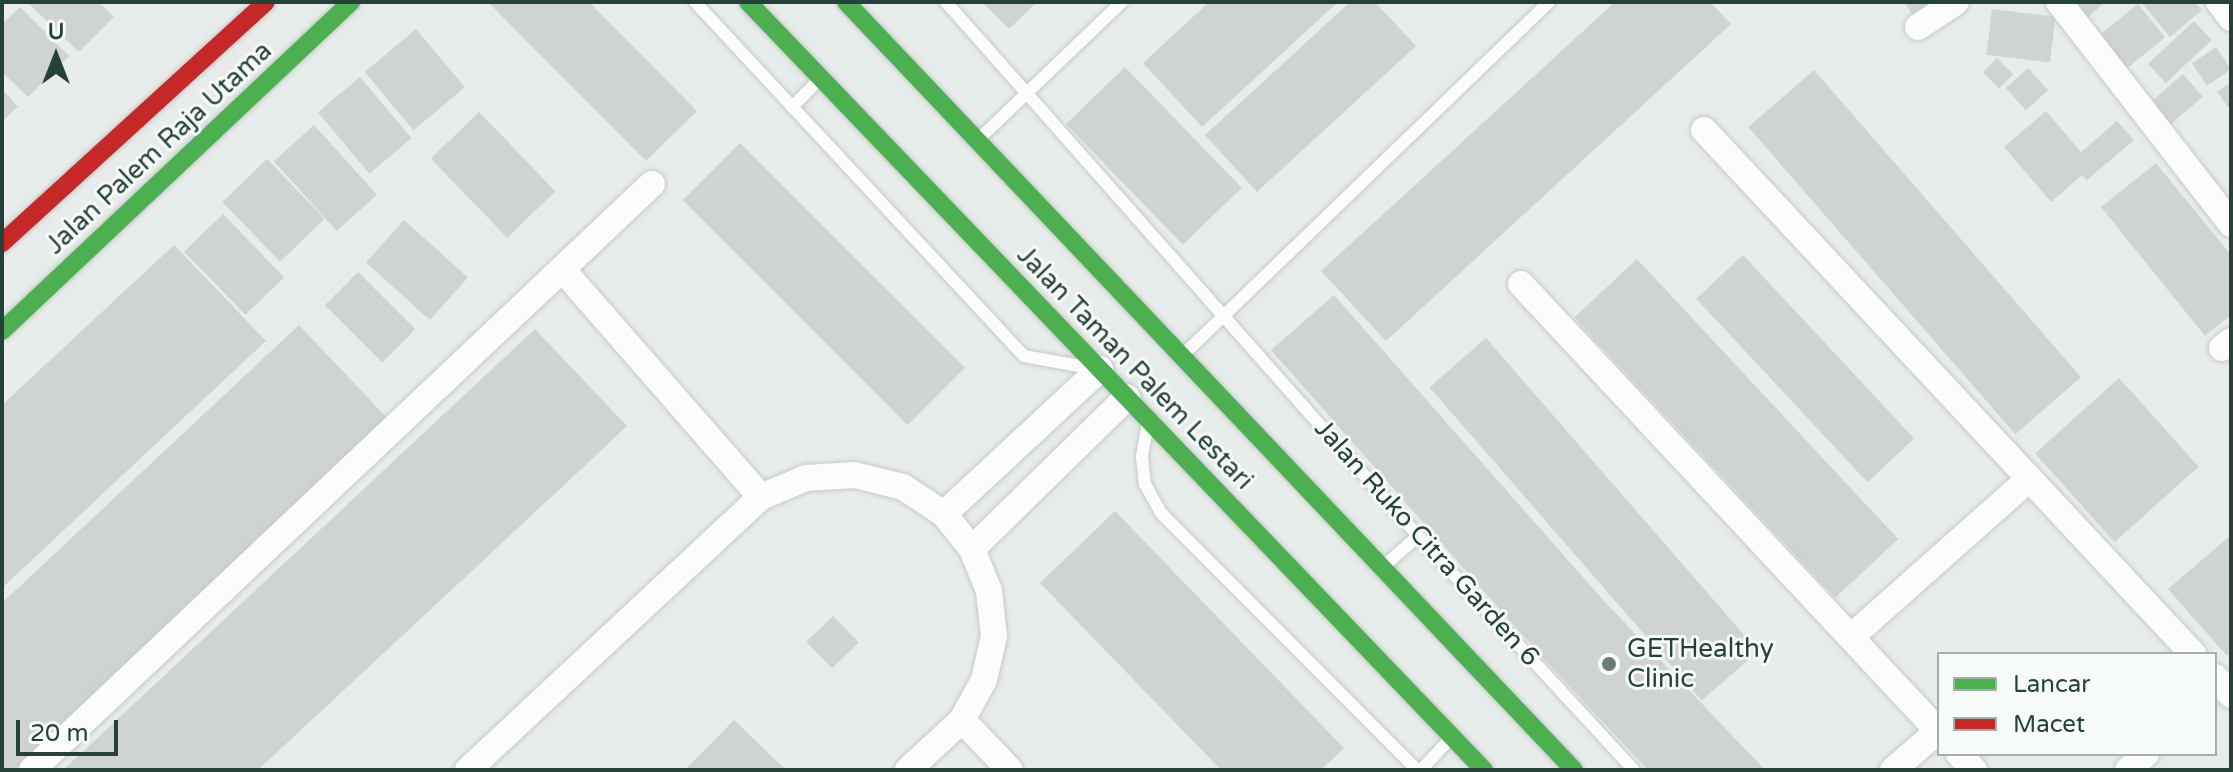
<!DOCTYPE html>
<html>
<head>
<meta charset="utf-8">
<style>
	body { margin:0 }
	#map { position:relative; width:2233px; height:772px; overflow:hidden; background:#e8edeb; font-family:"Varela Round",sans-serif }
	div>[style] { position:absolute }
	.building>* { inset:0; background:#cfd4d2; transform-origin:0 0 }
	.roads { filter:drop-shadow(0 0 2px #c5cac8) drop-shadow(0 0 2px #c5cac8) }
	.lane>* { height:12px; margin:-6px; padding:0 6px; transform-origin:6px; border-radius:6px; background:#fcfcfc }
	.street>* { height:26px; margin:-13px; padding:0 13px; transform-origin:13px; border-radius:13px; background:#fcfcfc }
	.fast>* { height:18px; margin:-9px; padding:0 9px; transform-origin:9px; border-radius:9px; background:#4caf50 }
	.jam>* { height:18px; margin:-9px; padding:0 9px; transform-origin:9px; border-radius:9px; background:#c62828 }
	.dots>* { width:22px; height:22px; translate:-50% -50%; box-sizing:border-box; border:4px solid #f7fbf9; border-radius:50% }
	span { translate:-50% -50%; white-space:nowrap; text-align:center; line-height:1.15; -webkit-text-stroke:6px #f7fbf9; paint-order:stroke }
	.street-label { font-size:26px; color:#24423a }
	.poi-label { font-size:26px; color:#24423a }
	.left { translate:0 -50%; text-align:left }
	.frame { position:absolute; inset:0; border:4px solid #24423a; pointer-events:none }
	.legend { position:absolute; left:1937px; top:652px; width:280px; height:104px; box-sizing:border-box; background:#f7fbf9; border:2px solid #a3b1ad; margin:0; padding:10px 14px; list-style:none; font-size:24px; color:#24423a }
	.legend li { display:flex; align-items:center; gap:16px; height:40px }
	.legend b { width:40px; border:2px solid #a3b1ad }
	.north { position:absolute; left:16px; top:16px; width:80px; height:80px; -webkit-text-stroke:6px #f7fbf9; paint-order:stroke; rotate:0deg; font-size:22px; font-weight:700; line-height:32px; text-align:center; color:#24423a }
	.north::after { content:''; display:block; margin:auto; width:28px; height:36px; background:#24423a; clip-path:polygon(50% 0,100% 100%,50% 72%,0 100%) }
	.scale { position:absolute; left:16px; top:720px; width:102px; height:36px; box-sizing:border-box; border:4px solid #24423a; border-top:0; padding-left:10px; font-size:24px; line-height:28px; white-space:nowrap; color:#24423a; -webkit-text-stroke:6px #f7fbf9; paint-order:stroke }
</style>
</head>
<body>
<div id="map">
	<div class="building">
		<div style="clip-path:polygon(27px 2px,99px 2px,114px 17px,79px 52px)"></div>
		<div style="clip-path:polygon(488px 2px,589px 2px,697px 111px,646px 161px)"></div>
		<div style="clip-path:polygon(982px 2px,1037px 2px,1009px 29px)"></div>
		<div style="clip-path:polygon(1209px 2px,1338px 2px,1202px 127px,1143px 63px)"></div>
		<div style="clip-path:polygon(1350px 2px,1375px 2px,1416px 46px,1257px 192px,1205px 135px)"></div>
		<div style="clip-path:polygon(1615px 2px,1710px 2px,1731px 24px,1386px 341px,1321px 271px)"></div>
		<div style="clip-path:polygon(1904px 2px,1944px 2px,1917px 21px)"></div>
		<div style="clip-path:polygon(2066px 2px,2105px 2px,2084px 21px)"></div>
		<div style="clip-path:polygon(2141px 2px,2195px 2px,2202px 10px,2170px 37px)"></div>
		<div style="left:2138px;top:4px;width:43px;height:59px;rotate:51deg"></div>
		<div style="clip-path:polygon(20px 7px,69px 56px,28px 97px,2px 72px,2px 24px)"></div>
		<div style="left:1992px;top:9px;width:64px;height:46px;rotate:7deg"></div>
		<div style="left:2194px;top:21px;width:26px;height:63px;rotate:47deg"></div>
		<div style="left:416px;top:29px;width:76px;height:67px;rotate:50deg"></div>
		<div style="left:2216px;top:47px;width:27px;height:29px;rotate:56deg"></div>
		<div style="left:1997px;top:58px;width:23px;height:20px;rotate:45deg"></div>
		<div style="left:1125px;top:67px;width:168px;height:82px;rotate:46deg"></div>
		<div style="left:2028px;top:68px;width:30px;height:30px;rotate:48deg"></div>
		<div style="left:1814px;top:70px;width:407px;height:87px;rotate:49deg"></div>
		<div style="left:2183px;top:74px;width:30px;height:51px;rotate:49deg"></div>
		<div style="left:360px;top:77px;width:80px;height:55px;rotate:50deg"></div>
		<div style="clip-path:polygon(2231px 82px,2231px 111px,2217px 92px)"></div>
		<div style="clip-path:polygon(2px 89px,18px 107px,2px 121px)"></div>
		<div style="clip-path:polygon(2046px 111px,2081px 152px,2117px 121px,2134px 140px,2087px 180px,2082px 175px,2051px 202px,2004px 147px)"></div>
		<div style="left:479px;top:112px;width:110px;height:67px;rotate:46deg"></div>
		<div style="left:314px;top:125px;width:94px;height:54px;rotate:48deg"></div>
		<div style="left:740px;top:143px;width:318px;height:81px;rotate:45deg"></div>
		<div style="left:267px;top:159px;width:83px;height:62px;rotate:46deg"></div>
		<div style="clip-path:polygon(2156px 163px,2231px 255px,2231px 315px,2205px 336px,2101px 207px)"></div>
		<div style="left:223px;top:214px;width:88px;height:54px;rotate:46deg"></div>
		<div style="left:404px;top:220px;width:86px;height:57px;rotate:42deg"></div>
		<div style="clip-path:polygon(174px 245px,266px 341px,2px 588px,2px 405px)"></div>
		<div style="left:1743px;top:255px;width:251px;height:64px;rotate:47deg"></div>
		<div style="left:1637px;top:259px;width:383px;height:86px;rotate:47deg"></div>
		<div style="left:358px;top:272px;width:81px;height:47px;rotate:45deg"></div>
		<div style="clip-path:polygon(1334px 295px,1605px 602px,1765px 770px,1648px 770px,1542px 657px,1271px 350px)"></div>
		<div style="clip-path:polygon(299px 325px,391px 422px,14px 770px,2px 770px,2px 603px)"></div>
		<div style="clip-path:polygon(535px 329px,627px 426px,577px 473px,258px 770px,63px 770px)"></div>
		<div style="left:1486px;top:338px;width:415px;height:75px;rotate:49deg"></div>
		<div style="left:2119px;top:378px;width:119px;height:113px;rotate:48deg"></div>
		<div style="clip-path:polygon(1115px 511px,1344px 748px,1321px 770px,1221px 770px,1040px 583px)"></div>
		<div style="clip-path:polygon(2231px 535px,2231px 652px,2227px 656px,2168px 589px)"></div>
		<div style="left:833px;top:616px;width:37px;height:37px;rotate:46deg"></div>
		<div style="clip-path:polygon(734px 720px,786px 770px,685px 770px)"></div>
	</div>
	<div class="roads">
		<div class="lane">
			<div style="left:695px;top:2px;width:483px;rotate:47.1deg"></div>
			<div style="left:1024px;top:356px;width:62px;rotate:10.2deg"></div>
			<div style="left:946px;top:2px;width:713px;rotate:48.53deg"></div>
			<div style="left:1418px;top:536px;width:318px;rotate:47.3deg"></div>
			<div style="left:792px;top:107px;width:37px;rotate:-45deg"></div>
			<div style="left:980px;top:138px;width:197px;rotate:-43.8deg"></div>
			<div style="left:1183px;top:355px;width:508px;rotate:-43.96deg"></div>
			<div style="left:1147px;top:428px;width:29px;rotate:100deg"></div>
			<div style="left:1142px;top:457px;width:27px;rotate:84deg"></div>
			<div style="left:1145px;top:484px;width:33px;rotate:61deg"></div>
			<div style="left:1161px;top:513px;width:363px;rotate:45.1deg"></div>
			<div style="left:1384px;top:566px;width:45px;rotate:-41.4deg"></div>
			<div style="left:1421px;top:770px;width:41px;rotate:-47deg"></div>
		</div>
		<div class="street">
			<div style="left:2059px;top:2px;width:281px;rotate:52.2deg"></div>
			<div style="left:2219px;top:2px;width:20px;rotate:53deg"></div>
			<div style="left:1918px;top:27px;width:45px;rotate:-33.3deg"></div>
			<div style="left:1704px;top:130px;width:717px;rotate:46.98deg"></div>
			<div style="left:562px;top:269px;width:303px;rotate:48.9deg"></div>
			<div style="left:1521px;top:284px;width:613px;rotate:46.98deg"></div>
			<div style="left:2222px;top:348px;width:11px;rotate:-38deg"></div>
			<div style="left:944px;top:514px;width:213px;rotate:-42.9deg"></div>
			<div style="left:972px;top:549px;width:217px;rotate:-44.4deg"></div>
			<div style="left:1851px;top:637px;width:238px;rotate:-41.6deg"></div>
			<div style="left:2215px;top:677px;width:24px;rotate:48deg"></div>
			<div style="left:962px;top:720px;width:69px;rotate:46.2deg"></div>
			<div style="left:1959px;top:754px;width:22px;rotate:47deg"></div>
			<div style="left:32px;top:770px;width:853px;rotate:-43.39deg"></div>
			<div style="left:468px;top:770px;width:400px;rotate:-43deg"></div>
			<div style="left:761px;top:497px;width:49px;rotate:-22.9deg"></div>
			<div style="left:806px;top:478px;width:49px;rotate:-3.5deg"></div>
			<div style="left:855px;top:475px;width:49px;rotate:14deg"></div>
			<div style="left:903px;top:487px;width:49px;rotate:33.4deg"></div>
			<div style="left:944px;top:514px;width:45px;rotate:51.3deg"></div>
			<div style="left:972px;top:549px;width:45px;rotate:68deg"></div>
			<div style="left:989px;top:591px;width:45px;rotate:83.7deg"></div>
			<div style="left:994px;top:636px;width:45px;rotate:102.8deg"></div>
			<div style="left:984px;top:680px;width:46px;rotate:118.8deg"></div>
			<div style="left:962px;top:720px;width:74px;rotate:137.2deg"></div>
			<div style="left:1893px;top:770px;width:60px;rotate:-40.9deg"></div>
			<div style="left:2128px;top:770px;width:24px;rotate:-42deg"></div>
		</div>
		<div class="fast">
			<div style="left:748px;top:2px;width:1064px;rotate:46.22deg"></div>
			<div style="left:846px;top:2px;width:1058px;rotate:46.53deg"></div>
			<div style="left:2px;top:331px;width:480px;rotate:-43.3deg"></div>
		</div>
		<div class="jam">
			<div style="left:2px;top:243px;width:357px;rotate:-42.4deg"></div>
		</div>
	</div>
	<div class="dots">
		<div style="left:1609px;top:664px;background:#697e78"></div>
	</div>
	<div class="street-label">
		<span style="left:159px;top:148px;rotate:-43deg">Jalan Palem Raja Utama</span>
		<span style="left:1135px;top:368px;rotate:46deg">Jalan Taman Palem Lestari</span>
		<span style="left:1427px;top:543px;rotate:48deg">Jalan Ruko Citra Garden 6</span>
	</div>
	<div class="poi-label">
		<span class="left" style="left:1627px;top:664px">GETHealthy<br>Clinic</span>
	</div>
	<div class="frame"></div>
	<ul class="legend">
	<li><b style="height:10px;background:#4caf50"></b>Lancar</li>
	<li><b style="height:10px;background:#c62828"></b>Macet</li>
	</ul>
	<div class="north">U</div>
	<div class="scale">20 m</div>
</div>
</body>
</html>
